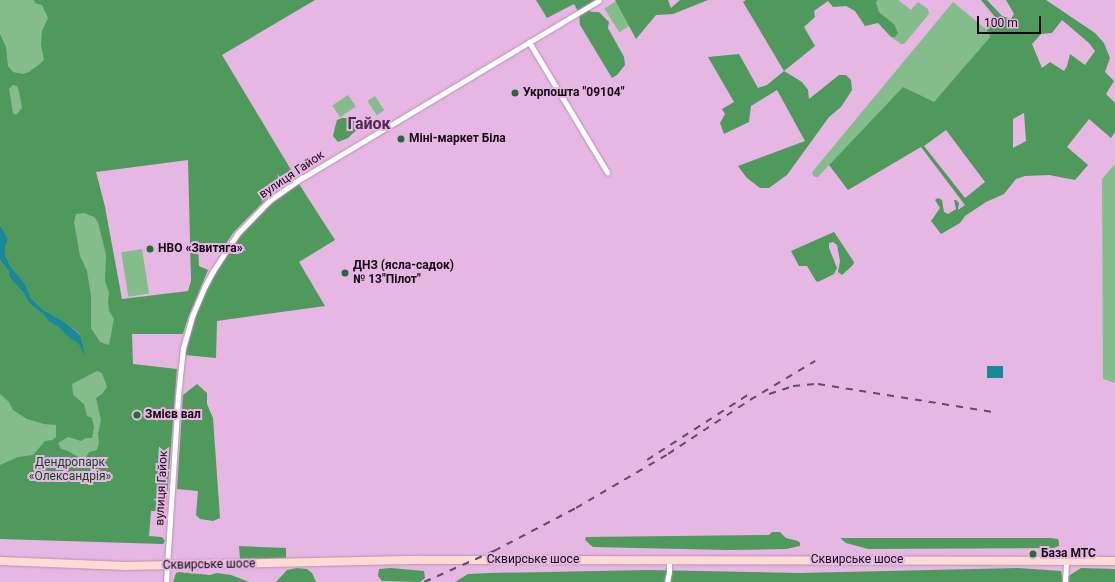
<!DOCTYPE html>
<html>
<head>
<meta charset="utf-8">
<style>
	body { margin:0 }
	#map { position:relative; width:1115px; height:582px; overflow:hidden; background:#e5b7e2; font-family:Roboto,sans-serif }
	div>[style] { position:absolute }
	.green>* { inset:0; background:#85bc8c; transform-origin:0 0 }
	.forest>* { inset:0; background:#4f995c }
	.water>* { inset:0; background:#1a8896; transform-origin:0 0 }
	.roads { filter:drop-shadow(0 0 1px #bb8fb8) drop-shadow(0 0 1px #bb8fb8) }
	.street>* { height:5px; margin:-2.5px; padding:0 2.5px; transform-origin:2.5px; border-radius:2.5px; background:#fff }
	.primary>* { height:8px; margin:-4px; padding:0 4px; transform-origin:4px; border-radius:4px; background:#ffdbd6 }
	.rail>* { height:1.5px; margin-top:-0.75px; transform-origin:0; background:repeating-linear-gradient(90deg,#664b65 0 7px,transparent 0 14px) }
	.dots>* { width:11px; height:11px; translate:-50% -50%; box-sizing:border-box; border:2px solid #e5b7e2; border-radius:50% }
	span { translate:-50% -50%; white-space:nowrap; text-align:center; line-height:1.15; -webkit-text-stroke:4px #e5b7e2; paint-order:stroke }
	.poi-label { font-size:12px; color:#160716; font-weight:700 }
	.left { translate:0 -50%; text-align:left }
	.street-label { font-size:12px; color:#160716 }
	.park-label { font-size:12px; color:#12481f }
	.district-label { font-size:16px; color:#512b50; font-weight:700 }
	.scale { position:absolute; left:977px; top:16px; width:64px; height:18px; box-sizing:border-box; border:2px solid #160716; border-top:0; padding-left:5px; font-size:12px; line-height:14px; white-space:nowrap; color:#160716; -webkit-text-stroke:3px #e5b7e2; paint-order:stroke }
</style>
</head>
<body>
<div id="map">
	<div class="green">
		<div style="clip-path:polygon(0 0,91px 0,88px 143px,105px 207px,140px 454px,0 539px)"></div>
		<div style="left:618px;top:0;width:28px;height:16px;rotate:58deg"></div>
		<div style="clip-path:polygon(878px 0,898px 0,911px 10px,918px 2px,928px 9px,929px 14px,904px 44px,901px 44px,891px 37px,895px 37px,894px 24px,879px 12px,876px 1px)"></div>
		<div style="clip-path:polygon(953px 2px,987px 30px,990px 37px,934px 103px,903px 87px,829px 165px,818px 177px,815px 177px,812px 174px,813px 171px)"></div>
		<div style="left:348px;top:95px;width:14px;height:19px;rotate:56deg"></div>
		<div style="left:375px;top:96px;width:17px;height:9px;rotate:57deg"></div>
		<div style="clip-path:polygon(1115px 164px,1115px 383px,1103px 379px,1102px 179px)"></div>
		<div style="left:142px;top:249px;width:45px;height:21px;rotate:81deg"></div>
	</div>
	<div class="forest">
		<div style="clip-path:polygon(evenodd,34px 0,315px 0,222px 55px,296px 178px,267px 198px,233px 233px,223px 248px,198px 247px,199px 266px,208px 270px,188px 318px,183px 334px,132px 334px,133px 364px,177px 369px,166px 511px,151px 511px,149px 536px,162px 537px,165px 541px,163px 544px,0 539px,0 465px,18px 457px,33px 455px,45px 441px,52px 440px,56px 437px,56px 425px,44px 424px,27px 419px,13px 410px,9px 402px,0 394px,0 260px,8px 270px,10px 278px,23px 292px,29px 303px,44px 315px,49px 322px,59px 327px,69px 338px,78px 343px,86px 356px,81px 337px,78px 332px,63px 321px,43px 310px,31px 298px,25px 284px,11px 267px,5px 255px,5px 247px,8px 239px,0 225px,0 34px,6px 47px,8px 66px,13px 72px,23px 74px,29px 72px,41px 63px,44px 60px,41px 45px,42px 31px,48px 18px,42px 5px,35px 3px,34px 0,13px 85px,17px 86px,19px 91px,22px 108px,16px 115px,13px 113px,9px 89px,13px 85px,34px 0,188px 160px,191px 281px,188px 291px,122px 299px,105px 207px,96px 172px,188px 160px,34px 0,84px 213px,94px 217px,98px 222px,106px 255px,105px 281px,109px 293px,108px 302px,109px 311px,114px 319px,109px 345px,100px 342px,91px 328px,91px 296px,87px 271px,80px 256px,74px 222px,76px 214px,84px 213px,34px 0,97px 371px,102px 373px,107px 387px,102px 394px,96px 398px,101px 420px,98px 434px,99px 443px,97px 450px,89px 452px,86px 457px,80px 458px,68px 451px,61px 449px,58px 443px,68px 437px,81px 441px,86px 438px,92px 438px,94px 427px,92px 418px,87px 416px,84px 404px,73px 395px,72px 384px,97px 371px)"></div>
		<div style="clip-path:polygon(536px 0,599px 0,585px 9px,592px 12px,599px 12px,609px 22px,608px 28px,624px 57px,625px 65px,617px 75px,612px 78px,580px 25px,579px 13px,574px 4px,547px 18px)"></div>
		<div style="clip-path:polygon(615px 0,668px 0,671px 8px,680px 0,708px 0,673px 14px,656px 15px,636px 39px)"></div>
		<div style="clip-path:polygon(746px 0,878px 0,876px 2px,879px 12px,894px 24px,898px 33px,895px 37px,891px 37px,878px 23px,865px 26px,855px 11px,846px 6px,833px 7px,828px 1px,814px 11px,815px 17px,804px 27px,815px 46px,784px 71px,802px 82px,808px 90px,809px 99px,839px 75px,846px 75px,851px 80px,852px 90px,841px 107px,829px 117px,787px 175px,769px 188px,760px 188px,747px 178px,738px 166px,805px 141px,777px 90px,751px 106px,749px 122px,724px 134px,720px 123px,725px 114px,722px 109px,734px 102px,708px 57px,739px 54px,758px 88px,767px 85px,784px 71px,743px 2px)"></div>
		<div style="clip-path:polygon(evenodd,981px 0,987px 0,1002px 16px,1011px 19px,1014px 14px,1006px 0,1046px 0,1095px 33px,1104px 43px,1110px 58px,1105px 72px,1114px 81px,1106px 94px,1115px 103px,1115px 132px,1111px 138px,1089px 119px,1067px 147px,1088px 165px,1075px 180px,1049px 175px,1025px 176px,1016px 179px,1004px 194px,986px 202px,965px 216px,960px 223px,941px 234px,931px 221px,940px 208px,935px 200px,938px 198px,942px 200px,944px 212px,948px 214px,956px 209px,954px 200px,956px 200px,959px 203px,958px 210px,965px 205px,921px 147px,848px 190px,829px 165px,903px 87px,934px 102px,990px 37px,987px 30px,995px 17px,981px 0,1062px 20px,1089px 43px,1095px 51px,1085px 65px,1070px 54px,1067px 66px,1064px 71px,1050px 62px,1042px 68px,1032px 44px,1041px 34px,1052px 33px,1062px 20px,981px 0,1024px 113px,1026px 141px,1013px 148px,1013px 119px,1024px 113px,981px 0,946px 130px,985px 182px,965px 198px,924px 146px,946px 130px)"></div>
		<div style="clip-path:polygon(342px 118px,352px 118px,362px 125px,348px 138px,338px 142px,333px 136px,335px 127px,337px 120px)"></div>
		<div style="clip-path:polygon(299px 184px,335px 240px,299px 262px,325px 306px,217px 321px,216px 358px,185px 355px,198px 309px,209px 284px,225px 258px,241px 235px,270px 205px)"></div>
		<div style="clip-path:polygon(834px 232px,854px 262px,853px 265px,842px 275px,838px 272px,840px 261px,837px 245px,833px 242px,829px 243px,829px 248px,837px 268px,834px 274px,818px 282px,816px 281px,807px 266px,799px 266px,791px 251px)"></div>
		<div style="clip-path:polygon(197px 384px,207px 393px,207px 404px,213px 418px,220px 518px,213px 521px,200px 519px,196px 515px,198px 491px,177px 489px,183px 395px)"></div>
		<div style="clip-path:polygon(772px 532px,780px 532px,786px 538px,798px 541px,800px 543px,800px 546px,786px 549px,728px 550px,593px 547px,585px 540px,586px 537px,769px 535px)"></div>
		<div style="clip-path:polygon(840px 538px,1051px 538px,1058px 539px,1059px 543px,1059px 546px,1054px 548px,868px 549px,846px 543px)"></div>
		<div style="clip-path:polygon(239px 546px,286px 548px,286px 558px,240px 559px)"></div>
		<div style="clip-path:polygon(297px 568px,307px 569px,312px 573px,316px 582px,276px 582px,287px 570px)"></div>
		<div style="clip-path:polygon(391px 568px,424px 571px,425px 578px,420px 582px,382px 581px,378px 576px,379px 569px)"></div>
		<div style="clip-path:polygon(1018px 568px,1061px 571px,1063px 582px,455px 582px,468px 574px,490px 573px,649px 570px,797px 573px)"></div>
		<div style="clip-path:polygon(1081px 568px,1115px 569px,1115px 582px,1066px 582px,1067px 577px)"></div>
		<div style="clip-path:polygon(179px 572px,210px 575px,217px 573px,231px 575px,249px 582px,173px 582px,176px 573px)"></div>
	</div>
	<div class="water">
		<div style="clip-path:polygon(0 225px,8px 239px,5px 247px,5px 255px,11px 267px,25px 284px,31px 298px,43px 310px,63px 321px,77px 332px,81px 337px,86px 357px,78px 343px,69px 338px,59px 327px,49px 322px,44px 315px,29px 303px,23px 292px,10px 278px,8px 270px,0 260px)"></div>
		<div style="left:987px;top:366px;width:16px;height:12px"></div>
	</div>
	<div class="roads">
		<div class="street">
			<div style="left:529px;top:42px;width:152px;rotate:59deg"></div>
			<div style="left:166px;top:582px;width:186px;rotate:-86.3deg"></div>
			<div style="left:178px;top:396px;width:48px;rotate:-84.1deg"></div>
			<div style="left:183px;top:348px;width:35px;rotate:-74deg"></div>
			<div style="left:193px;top:314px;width:30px;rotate:-67deg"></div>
			<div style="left:205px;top:286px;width:17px;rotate:-62deg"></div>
			<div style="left:213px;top:271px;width:45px;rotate:-56.7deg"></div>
			<div style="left:238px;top:233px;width:46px;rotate:-45.9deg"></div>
			<div style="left:270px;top:200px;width:39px;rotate:-35deg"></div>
			<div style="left:302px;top:178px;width:346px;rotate:-30.9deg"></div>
			<div style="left:667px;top:582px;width:10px;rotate:-79deg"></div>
			<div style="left:669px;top:572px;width:12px;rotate:-90deg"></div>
			<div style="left:1065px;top:582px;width:21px;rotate:-87deg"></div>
		</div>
		<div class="primary">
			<div style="left:0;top:561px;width:126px;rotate:2.3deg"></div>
			<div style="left:126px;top:566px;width:295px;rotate:-1.2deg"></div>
			<div style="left:421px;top:560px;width:694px;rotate:0.08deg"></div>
		</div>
	</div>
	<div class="rail">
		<div style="left:769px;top:394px;width:25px;rotate:-18deg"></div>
		<div style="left:793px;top:386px;width:25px;rotate:-5deg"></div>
		<div style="left:818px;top:384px;width:177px;rotate:9.1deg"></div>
		<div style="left:647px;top:460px;width:125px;rotate:-32.9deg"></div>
		<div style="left:424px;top:582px;width:77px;rotate:-23.9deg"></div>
		<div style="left:494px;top:551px;width:93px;rotate:-27.7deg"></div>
		<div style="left:576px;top:508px;width:107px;rotate:-30.4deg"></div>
		<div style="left:668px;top:454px;width:98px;rotate:-33.4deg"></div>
		<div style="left:750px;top:400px;width:76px;rotate:-31deg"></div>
	</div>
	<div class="dots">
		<div style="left:515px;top:93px;background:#256934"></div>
		<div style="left:401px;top:139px;background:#256934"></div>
		<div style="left:150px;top:249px;background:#256934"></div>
		<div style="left:345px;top:273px;background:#256934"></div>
		<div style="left:137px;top:415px;background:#256934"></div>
		<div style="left:1033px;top:554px;background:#256934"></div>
	</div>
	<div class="poi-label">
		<span class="left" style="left:523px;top:93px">Укрпошта "09104"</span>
		<span class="left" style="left:409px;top:139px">Міні-маркет Біла</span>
		<span class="left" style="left:158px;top:249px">НВО «Звитяга»</span>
		<span class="left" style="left:353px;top:273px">ДНЗ (ясла-садок)<br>№ 13"Пілот"</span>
		<span class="left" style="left:145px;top:415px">Змієв вал</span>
		<span class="left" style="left:1041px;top:554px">База МТС</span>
	</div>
	<div class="street-label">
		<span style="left:292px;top:175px;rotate:-34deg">вулиця Гайок</span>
		<span style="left:162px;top:488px;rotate:-87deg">вулиця Гайок</span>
		<span style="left:533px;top:560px">Сквирське шосе</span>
		<span style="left:857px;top:560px">Сквирське шосе</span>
		<span style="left:209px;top:565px;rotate:-1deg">Сквирське шосе</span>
	</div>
	<div class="park-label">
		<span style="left:70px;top:470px">Дендропарк<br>«Олександрія»</span>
	</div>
	<div class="district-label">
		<span style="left:369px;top:124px">Гайок</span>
	</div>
	<div class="scale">100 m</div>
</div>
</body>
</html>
